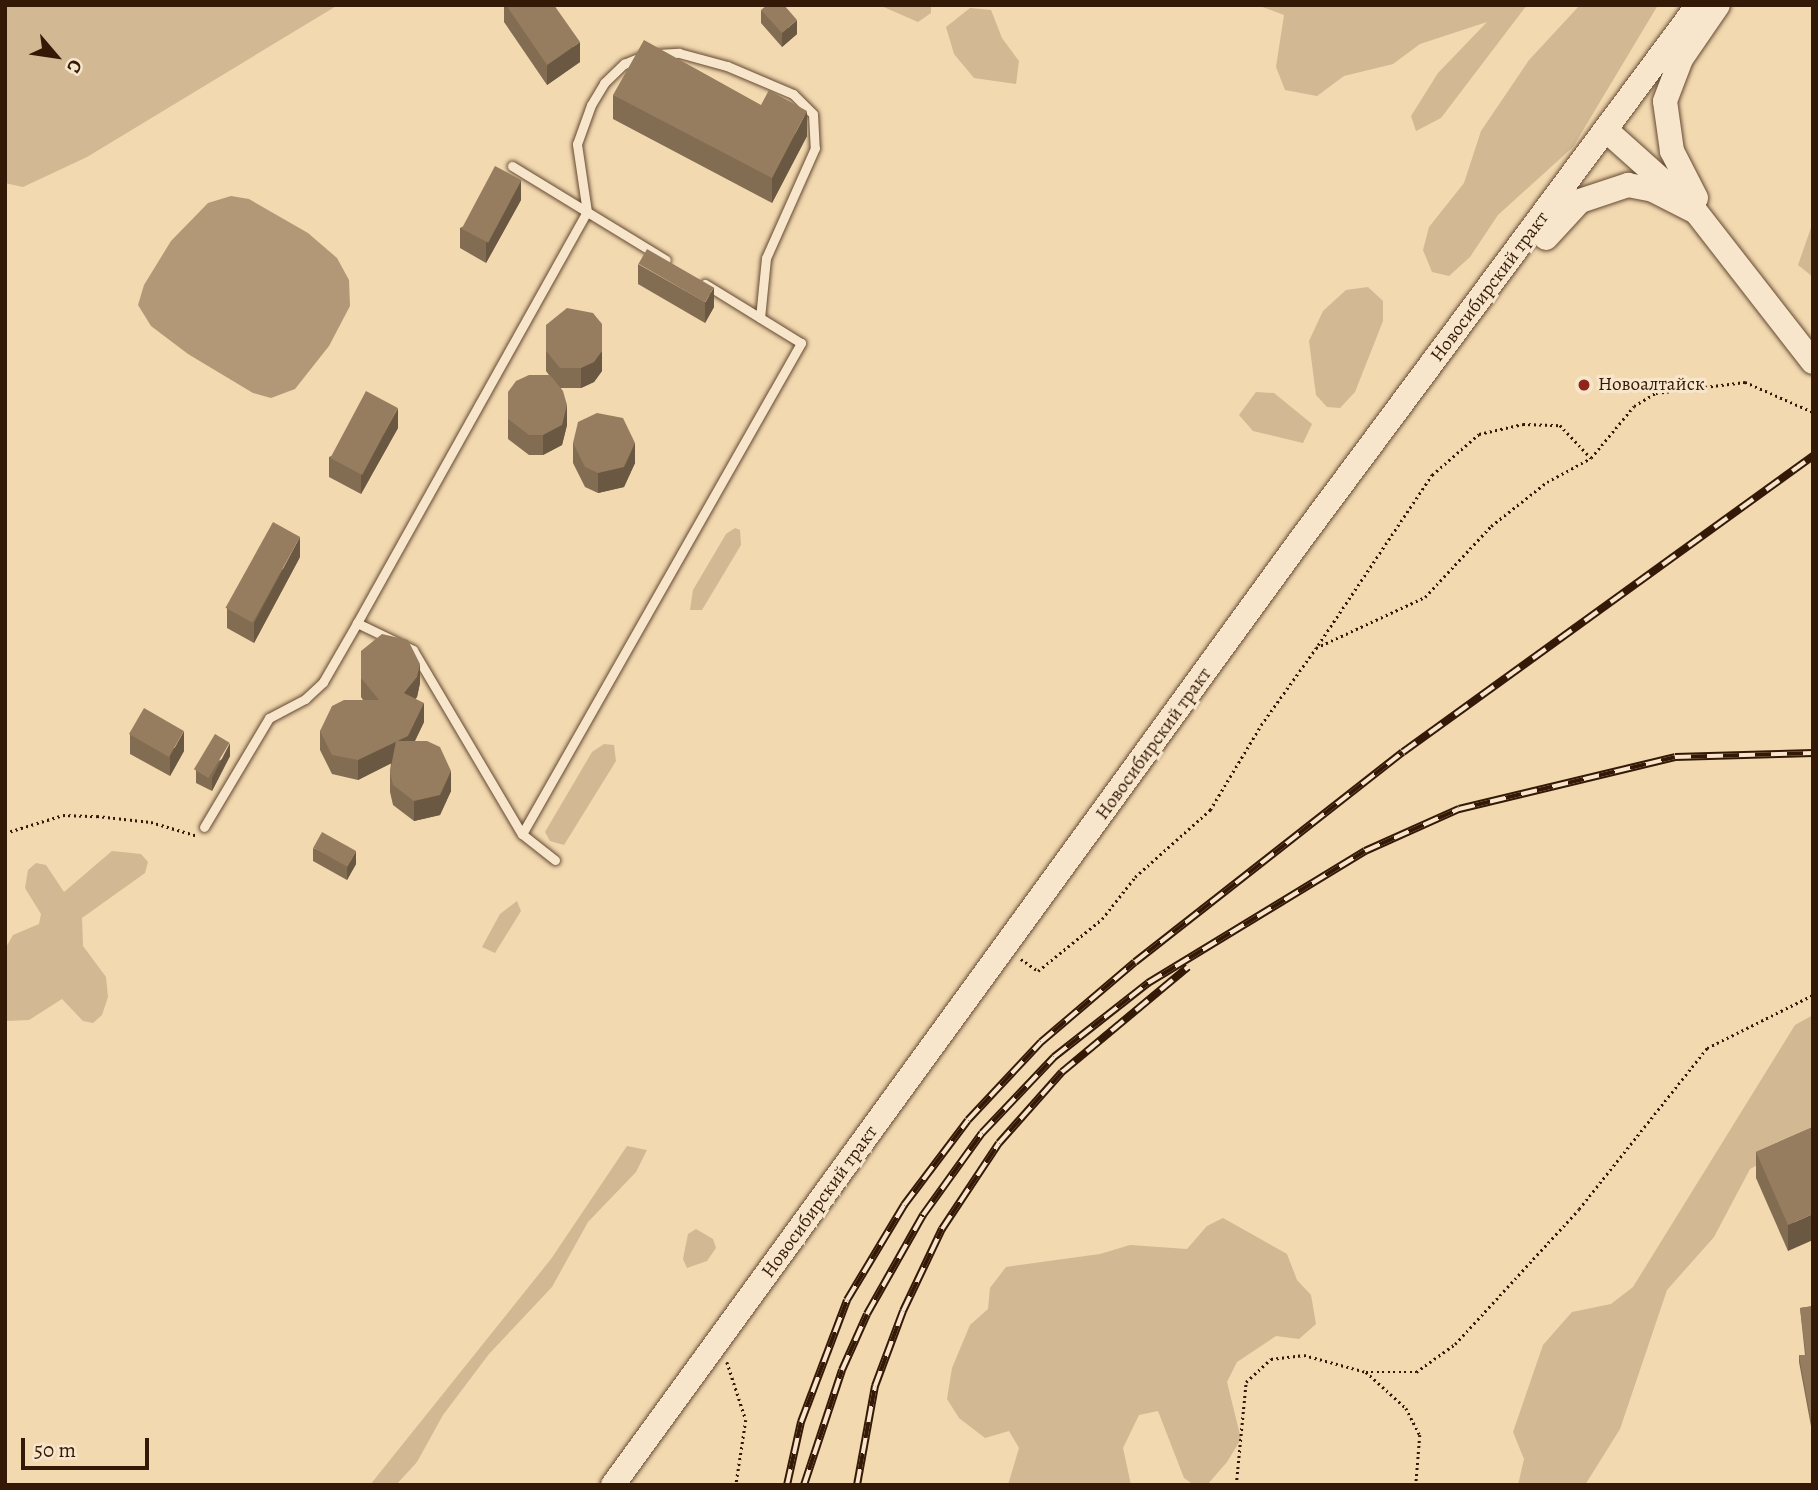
<!DOCTYPE html>
<html>
<head>
<meta charset="utf-8">
<style>
	body { margin:0 }
	#map { position:relative; width:1818px; height:1490px; overflow:hidden; background:#f2d9b0; font-family:Alegreya,serif }
	div>[style] { position:absolute }
	.green>* { inset:0; background:#d2b893 }
	.water>* { inset:0; background:#b29877 }
	.path>* { height:2.5px; margin-top:-1.25px; transform-origin:0; background:repeating-linear-gradient(90deg,#351907 0 2px,transparent 0 5.5px) }
	.roads { filter:drop-shadow(0 0 2px #644931) drop-shadow(0 0 2px #644931) }
	.lane>* { height:9px; margin:-4.5px; padding:0 4.5px; transform-origin:4.5px; border-radius:4.5px; background:#f7e6cc }
	.secondary>* { height:24px; margin:-12px; padding:0 12px; transform-origin:12px; border-radius:12px; background:#f7e6cc }
	.rail>* { height:8px; margin-top:-4px; transform-origin:0; background:repeating-linear-gradient(90deg,#f7e6cc 0 16px,#351907 0 32px); box-sizing:border-box; border-block:2px solid #351907 }
	.wall>* { inset:0; background:#826c52 }
	.shaded-wall>* { inset:0; background:#6a5842 }
	.building>* { inset:0; background:#977d5f; transform-origin:0 0 }
	.dots>* { width:19px; height:19px; translate:-50% -50%; box-sizing:border-box; border:4px solid #f7e6cc; border-radius:50% }
	span { translate:-50% -50%; white-space:nowrap; text-align:center; line-height:1.15; -webkit-text-stroke:6px #f7e6cc; paint-order:stroke }
	.street-label { font-size:19px; color:#351907 }
	.poi-label { font-size:19px; color:#351907 }
	.left { translate:0 -50%; text-align:left }
	.frame { position:absolute; inset:0; border:7px solid #351907; pointer-events:none }
	.north { position:absolute; left:21px; top:21px; width:70px; height:70px; -webkit-text-stroke:5px #f7e6cc; paint-order:stroke; rotate:119deg; font-size:19px; font-weight:700; line-height:28px; text-align:center; color:#351907 }
	.north::after { content:''; display:block; margin:auto; width:24px; height:32px; background:#351907; clip-path:polygon(50% 0,100% 100%,50% 72%,0 100%) }
	.scale { position:absolute; left:21px; top:1438px; width:128px; height:32px; box-sizing:border-box; border:4px solid #351907; border-top:0; padding-left:9px; font-size:21px; line-height:24px; white-space:nowrap; color:#351907; -webkit-text-stroke:5px #f7e6cc; paint-order:stroke }
</style>
</head>
<body>
<div id="map">
	<div class="green">
		<div style="clip-path:polygon(5px 5px,338px 5px,87px 157px,23px 187px,5px 183px)"></div>
		<div style="clip-path:polygon(879px 5px,931px 5px,931px 13px,918px 22px)"></div>
		<div style="clip-path:polygon(1257px 5px,1527px 5px,1441px 118px,1416px 131px,1411px 116px,1438px 73px,1487px 22px,1420px 44px,1393px 64px,1344px 76px,1317px 96px,1285px 90px,1276px 67px,1284px 15px)"></div>
		<div style="clip-path:polygon(1580px 5px,1658px 5px,1573px 147px,1498px 215px,1470px 257px,1449px 276px,1432px 272px,1423px 250px,1429px 227px,1464px 183px,1481px 131px,1529px 60px)"></div>
		<div style="clip-path:polygon(970px 8px,991px 10px,1002px 38px,1019px 61px,1016px 84px,974px 78px,954px 54px,946px 27px)"></div>
		<div style="clip-path:polygon(1813px 222px,1813px 277px,1798px 265px)"></div>
		<div style="clip-path:polygon(1368px 287px,1383px 301px,1383px 321px,1355px 392px,1340px 408px,1327px 407px,1316px 395px,1309px 341px,1323px 311px,1346px 290px)"></div>
		<div style="clip-path:polygon(1256px 392px,1274px 393px,1312px 424px,1303px 443px,1253px 431px,1239px 415px)"></div>
		<div style="clip-path:polygon(735px 528px,740px 530px,741px 545px,702px 610px,690px 610px,693px 590px,726px 534px)"></div>
		<div style="clip-path:polygon(604px 744px,614px 745px,616px 761px,564px 845px,550px 841px,545px 832px,592px 752px)"></div>
		<div style="clip-path:polygon(112px 851px,141px 854px,148px 862px,145px 873px,82px 918px,83px 946px,106px 977px,108px 997px,102px 1015px,93px 1023px,83px 1021px,62px 999px,29px 1020px,7px 1021px,5px 949px,13px 935px,39px 924px,41px 914px,25px 888px,28px 870px,36px 863px,46px 865px,64px 892px)"></div>
		<div style="clip-path:polygon(517px 901px,521px 911px,495px 953px,482px 947px,500px 914px)"></div>
		<div style="clip-path:polygon(1813px 1015px,1813px 1135px,1750px 1169px,1714px 1237px,1667px 1290px,1620px 1429px,1585px 1485px,1518px 1485px,1524px 1459px,1513px 1432px,1543px 1345px,1572px 1312px,1611px 1304px,1633px 1287px,1795px 1025px)"></div>
		<div style="clip-path:polygon(627px 1146px,647px 1150px,636px 1172px,588px 1222px,552px 1287px,489px 1354px,443px 1415px,417px 1462px,396px 1485px,370px 1485px,551px 1259px)"></div>
		<div style="clip-path:polygon(1223px 1218px,1287px 1254px,1297px 1280px,1311px 1295px,1316px 1324px,1299px 1339px,1276px 1336px,1237px 1362px,1227px 1382px,1241px 1439px,1227px 1462px,1207px 1485px,1194px 1485px,1184px 1478px,1158px 1411px,1139px 1415px,1123px 1448px,1131px 1485px,1008px 1485px,1019px 1448px,1009px 1431px,985px 1438px,959px 1418px,947px 1399px,952px 1368px,970px 1325px,988px 1309px,990px 1288px,1006px 1267px,1100px 1254px,1130px 1245px,1187px 1249px,1207px 1226px)"></div>
		<div style="clip-path:polygon(696px 1229px,713px 1239px,716px 1248px,707px 1261px,687px 1268px,683px 1259px,688px 1234px)"></div>
	</div>
	<div class="water">
		<div style="clip-path:polygon(231px 196px,249px 199px,308px 233px,337px 258px,349px 280px,350px 306px,329px 346px,295px 389px,271px 398px,253px 393px,188px 354px,151px 326px,138px 305px,144px 285px,171px 241px,208px 203px)"></div>
	</div>
	<div class="path">
		<div style="left:1318px;top:645px;width:205px;rotate:-56.2deg"></div>
		<div style="left:1432px;top:475px;width:62px;rotate:-41.1deg"></div>
		<div style="left:1479px;top:434px;width:45px;rotate:-12.8deg"></div>
		<div style="left:1523px;top:424px;width:37px;rotate:2deg"></div>
		<div style="left:1560px;top:425px;width:45px;rotate:46.8deg"></div>
		<div style="left:5px;top:833px;width:61px;rotate:-17.2deg"></div>
		<div style="left:63px;top:815px;width:34px;rotate:2deg"></div>
		<div style="left:97px;top:816px;width:54px;rotate:6.3deg"></div>
		<div style="left:151px;top:822px;width:49px;rotate:16.6deg"></div>
		<div style="left:1021px;top:959px;width:21px;rotate:35deg"></div>
		<div style="left:1038px;top:971px;width:82px;rotate:-39.1deg"></div>
		<div style="left:1102px;top:919px;width:53px;rotate:-51.8deg"></div>
		<div style="left:1135px;top:877px;width:101px;rotate:-41.8deg"></div>
		<div style="left:1210px;top:810px;width:99px;rotate:-59deg"></div>
		<div style="left:1261px;top:725px;width:95px;rotate:-54.5deg"></div>
		<div style="left:1316px;top:648px;width:120px;rotate:-25.1deg"></div>
		<div style="left:1425px;top:597px;width:97px;rotate:-47.1deg"></div>
		<div style="left:1491px;top:526px;width:71px;rotate:-38.2deg"></div>
		<div style="left:1547px;top:482px;width:50px;rotate:-28.6deg"></div>
		<div style="left:1591px;top:458px;width:67px;rotate:-50.4deg"></div>
		<div style="left:1634px;top:406px;width:26px;rotate:-31deg"></div>
		<div style="left:1656px;top:393px;width:90px;rotate:-7deg"></div>
		<div style="left:1745px;top:382px;width:74px;rotate:23.8deg"></div>
		<div style="left:727px;top:1362px;width:61px;rotate:71.9deg"></div>
		<div style="left:746px;top:1420px;width:66px;rotate:98.7deg"></div>
		<div style="left:1366px;top:1372px;width:50px"></div>
		<div style="left:1416px;top:1372px;width:48px;rotate:-35.7deg"></div>
		<div style="left:1455px;top:1344px;width:183px;rotate:-47.4deg"></div>
		<div style="left:1579px;top:1209px;width:206px;rotate:-51.5deg"></div>
		<div style="left:1707px;top:1048px;width:119px;rotate:-26.6deg"></div>
		<div style="left:1236px;top:1485px;width:103px;rotate:-84.5deg"></div>
		<div style="left:1246px;top:1382px;width:34px;rotate:-43deg"></div>
		<div style="left:1271px;top:1359px;width:33px;rotate:-7deg"></div>
		<div style="left:1304px;top:1355px;width:64px;rotate:15.3deg"></div>
		<div style="left:1366px;top:1372px;width:54px;rotate:42deg"></div>
		<div style="left:1406px;top:1408px;width:30px;rotate:63deg"></div>
		<div style="left:1420px;top:1435px;width:50px;rotate:94.6deg"></div>
	</div>
	<div class="roads">
		<div class="lane">
			<div style="left:657px;top:54px;width:22px;rotate:-3deg"></div>
			<div style="left:679px;top:53px;width:50px;rotate:15.2deg"></div>
			<div style="left:727px;top:66px;width:72px;rotate:23deg"></div>
			<div style="left:793px;top:94px;width:28px;rotate:45deg"></div>
			<div style="left:813px;top:114px;width:34px;rotate:87deg"></div>
			<div style="left:815px;top:148px;width:120px;rotate:114deg"></div>
			<div style="left:766px;top:258px;width:60px;rotate:95.7deg"></div>
			<div style="left:512px;top:166px;width:180px;rotate:31.4deg"></div>
			<div style="left:357px;top:623px;width:62px;rotate:25.7deg"></div>
			<div style="left:413px;top:650px;width:214px;rotate:59.4deg"></div>
			<div style="left:522px;top:834px;width:42px;rotate:38.2deg"></div>
			<div style="left:204px;top:827px;width:127px;rotate:-59.2deg"></div>
			<div style="left:269px;top:718px;width:41px;rotate:-27.8deg"></div>
			<div style="left:305px;top:699px;width:25px;rotate:-43deg"></div>
			<div style="left:323px;top:682px;width:68px;rotate:-60deg"></div>
			<div style="left:357px;top:623px;width:471px;rotate:-60.8deg"></div>
			<div style="left:587px;top:212px;width:69px;rotate:-98.4deg"></div>
			<div style="left:577px;top:144px;width:41px;rotate:-70.3deg"></div>
			<div style="left:591px;top:105px;width:26px;rotate:-59deg"></div>
			<div style="left:604px;top:83px;width:28px;rotate:-44deg"></div>
			<div style="left:624px;top:64px;width:21px;rotate:-23deg"></div>
			<div style="left:522px;top:834px;width:565px;rotate:-60.39deg"></div>
			<div style="left:801px;top:343px;width:113px;rotate:-148.4deg"></div>
		</div>
		<div class="secondary">
			<div style="left:1607px;top:131px;width:115px;rotate:41.8deg"></div>
			<div style="left:1693px;top:208px;width:195px;rotate:52.1deg"></div>
			<div style="left:1696px;top:198px;width:53px;rotate:-117.1deg"></div>
			<div style="left:1672px;top:151px;width:50px;rotate:-98deg"></div>
			<div style="left:1665px;top:101px;width:45px;rotate:-69.1deg"></div>
			<div style="left:1681px;top:59px;width:65px;rotate:-55.6deg"></div>
			<div style="left:1546px;top:238px;width:50px;rotate:-47.4deg"></div>
			<div style="left:1580px;top:201px;width:51px;rotate:-18.4deg"></div>
			<div style="left:1628px;top:185px;width:25px;rotate:11deg"></div>
			<div style="left:1653px;top:190px;width:48px;rotate:27.1deg"></div>
			<div style="left:613px;top:1485px;width:1175px;rotate:-53.97deg"></div>
			<div style="left:1304px;top:535px;width:660px;rotate:-53.37deg"></div>
		</div>
	</div>
	<div class="rail">
		<div style="left:787px;top:1485px;width:65px;rotate:-77.5deg"></div>
		<div style="left:801px;top:1422px;width:130px;rotate:-69.3deg"></div>
		<div style="left:847px;top:1300px;width:111px;rotate:-59deg"></div>
		<div style="left:904px;top:1205px;width:106px;rotate:-53deg"></div>
		<div style="left:968px;top:1120px;width:107px;rotate:-46.9deg"></div>
		<div style="left:1041px;top:1042px;width:123px;rotate:-40.4deg"></div>
		<div style="left:1135px;top:962px;width:340px;rotate:-38.1deg"></div>
		<div style="left:1403px;top:752px;width:506px;rotate:-35.83deg"></div>
		<div style="left:804px;top:1485px;width:121px;rotate:-71.7deg"></div>
		<div style="left:842px;top:1370px;width:61px;rotate:-65.9deg"></div>
		<div style="left:867px;top:1314px;width:114px;rotate:-60.5deg"></div>
		<div style="left:923px;top:1215px;width:101px;rotate:-54.3deg"></div>
		<div style="left:982px;top:1133px;width:105px;rotate:-46.5deg"></div>
		<div style="left:1054px;top:1057px;width:120px;rotate:-38.2deg"></div>
		<div style="left:1148px;top:983px;width:254px;rotate:-31.3deg"></div>
		<div style="left:1365px;top:851px;width:103px;rotate:-24.1deg"></div>
		<div style="left:1459px;top:809px;width:222px;rotate:-13.5deg"></div>
		<div style="left:1675px;top:757px;width:138px;rotate:-1.7deg"></div>
		<div style="left:857px;top:1485px;width:101px;rotate:-79.7deg"></div>
		<div style="left:875px;top:1386px;width:80px;rotate:-69.5deg"></div>
		<div style="left:903px;top:1311px;width:91px;rotate:-64.6deg"></div>
		<div style="left:942px;top:1229px;width:103px;rotate:-56.5deg"></div>
		<div style="left:999px;top:1143px;width:95px;rotate:-48.4deg"></div>
		<div style="left:1062px;top:1072px;width:164px;rotate:-39.8deg"></div>
	</div>
	<div class="wall">
		<div style="clip-path:polygon(504px 5px,554px 5px,580px 62px,547px 85px,504px 22px)"></div>
		<div style="clip-path:polygon(761px 10px,797px 34px,782px 47px,761px 23px)"></div>
		<div style="clip-path:polygon(613px 95px,807px 136px,772px 203px,613px 119px)"></div>
		<div style="clip-path:polygon(521px 200px,486px 263px,460px 248px,460px 228px)"></div>
		<div style="clip-path:polygon(638px 264px,714px 307px,705px 323px,638px 284px)"></div>
		<div style="clip-path:polygon(546px 325px,602px 371px,594px 382px,581px 388px,561px 388px,567px 425px,562px 445px,543px 455px,529px 455px,508px 439px,508px 392px,549px 375px,546px 371px)"></div>
		<div style="clip-path:polygon(398px 428px,361px 494px,329px 477px,329px 457px)"></div>
		<div style="clip-path:polygon(573px 443px,635px 463px,624px 487px,598px 493px,585px 487px,573px 463px)"></div>
		<div style="clip-path:polygon(300px 557px,254px 643px,227px 628px,227px 608px)"></div>
		<div style="clip-path:polygon(361px 651px,420px 683px,417px 697px,415px 699px,424px 722px,415px 741px,451px 791px,440px 815px,414px 821px,393px 805px,390px 792px,390px 772px,391px 763px,358px 780px,332px 774px,320px 750px,320px 731px,363px 700px,361px 697px)"></div>
		<div style="clip-path:polygon(130px 734px,184px 751px,170px 776px,130px 754px)"></div>
		<div style="clip-path:polygon(230px 756px,212px 791px,196px 783px,196px 770px)"></div>
		<div style="clip-path:polygon(313px 848px,356px 864px,347px 880px,313px 861px)"></div>
		<div style="clip-path:polygon(1813px 1127px,1788px 1251px,1756px 1178px,1756px 1152px)"></div>
		<div style="clip-path:polygon(1813px 1306px,1813px 1437px,1799px 1362px,1799px 1355px,1805px 1355px,1800px 1308px)"></div>
	</div>
	<div class="shaded-wall">
		<div style="clip-path:polygon(797px 20px,797px 34px,782px 47px,782px 33px)"></div>
		<div style="clip-path:polygon(580px 42px,580px 62px,547px 85px,547px 65px)"></div>
		<div style="clip-path:polygon(807px 111px,807px 136px,772px 203px,772px 178px)"></div>
		<div style="clip-path:polygon(521px 180px,521px 200px,486px 263px,486px 243px)"></div>
		<div style="clip-path:polygon(714px 287px,714px 307px,705px 323px,705px 303px)"></div>
		<div style="clip-path:polygon(602px 351px,602px 371px,594px 382px,581px 388px,581px 368px)"></div>
		<div style="clip-path:polygon(567px 405px,567px 425px,562px 445px,543px 455px,543px 435px)"></div>
		<div style="clip-path:polygon(398px 408px,398px 428px,361px 494px,361px 474px)"></div>
		<div style="clip-path:polygon(635px 443px,635px 463px,624px 487px,598px 493px,598px 473px)"></div>
		<div style="clip-path:polygon(300px 537px,300px 557px,254px 643px,254px 623px)"></div>
		<div style="clip-path:polygon(420px 664px,420px 683px,417px 697px,404px 712px,404px 693px)"></div>
		<div style="clip-path:polygon(424px 703px,424px 722px,408px 755px,358px 780px,358px 760px)"></div>
		<div style="clip-path:polygon(184px 731px,184px 751px,170px 776px,170px 756px)"></div>
		<div style="clip-path:polygon(230px 743px,230px 756px,212px 791px,212px 778px)"></div>
		<div style="clip-path:polygon(451px 771px,451px 791px,440px 815px,414px 821px,414px 801px)"></div>
		<div style="clip-path:polygon(356px 851px,356px 864px,347px 880px,347px 867px)"></div>
		<div style="clip-path:polygon(1813px 1214px,1813px 1240px,1788px 1251px,1788px 1225px)"></div>
	</div>
	<div class="building">
		<div style="clip-path:polygon(506px 5px,554px 5px,580px 42px,547px 65px)"></div>
		<div style="clip-path:polygon(767px 5px,784px 5px,797px 20px,782px 33px,761px 10px)"></div>
		<div style="clip-path:polygon(644px 40px,761px 105px,769px 90px,807px 111px,772px 178px,613px 95px)"></div>
		<div style="left:495px;top:166px;width:30px;height:71px;rotate:28deg"></div>
		<div style="left:647px;top:249px;width:77px;height:17px;rotate:30deg"></div>
		<div style="clip-path:polygon(567px 308px,593px 313px,602px 324px,602px 351px,594px 362px,581px 368px,560px 368px,546px 351px,546px 325px)"></div>
		<div style="clip-path:polygon(529px 375px,550px 375px,563px 391px,567px 405px,562px 425px,543px 435px,529px 435px,508px 419px,508px 392px,516px 381px)"></div>
		<div style="left:366px;top:391px;width:36px;height:76px;rotate:28deg"></div>
		<div style="clip-path:polygon(597px 413px,623px 418px,635px 443px,624px 467px,598px 473px,585px 467px,573px 443px,578px 422px)"></div>
		<div style="left:273px;top:522px;width:31px;height:98px;rotate:29deg"></div>
		<div style="clip-path:polygon(382px 634px,408px 640px,420px 664px,417px 677px,404px 693px,424px 703px,408px 736px,358px 760px,332px 755px,320px 731px,332px 706px,344px 700px,379px 700px,361px 678px,361px 651px)"></div>
		<div style="left:144px;top:708px;width:46px;height:30px;rotate:30deg"></div>
		<div style="left:215px;top:734px;width:17px;height:41px;rotate:31deg"></div>
		<div style="clip-path:polygon(396px 741px,427px 741px,440px 747px,451px 771px,440px 795px,414px 801px,393px 785px,390px 772px)"></div>
		<div style="left:322px;top:832px;width:39px;height:18px;rotate:29deg"></div>
		<div style="clip-path:polygon(1813px 1127px,1813px 1214px,1788px 1225px,1756px 1152px)"></div>
		<div style="clip-path:polygon(1813px 1306px,1813px 1431px,1799px 1355px,1806px 1355px,1800px 1308px)"></div>
	</div>
	<div class="dots">
		<div style="left:1584px;top:385px;background:#8f2418"></div>
	</div>
	<div class="street-label">
		<span style="left:1490px;top:287px;rotate:-53deg">Новосибирский тракт</span>
		<span style="left:1154px;top:744px;rotate:-54deg">Новосибирский тракт</span>
		<span style="left:820px;top:1202px;rotate:-54deg">Новосибирский тракт</span>
	</div>
	<div class="poi-label">
		<span class="left" style="left:1598px;top:385px">Новоалтайск</span>
	</div>
	<div class="frame"></div>
	<div class="north">С</div>
	<div class="scale">50 m</div>
</div>
</body>
</html>
